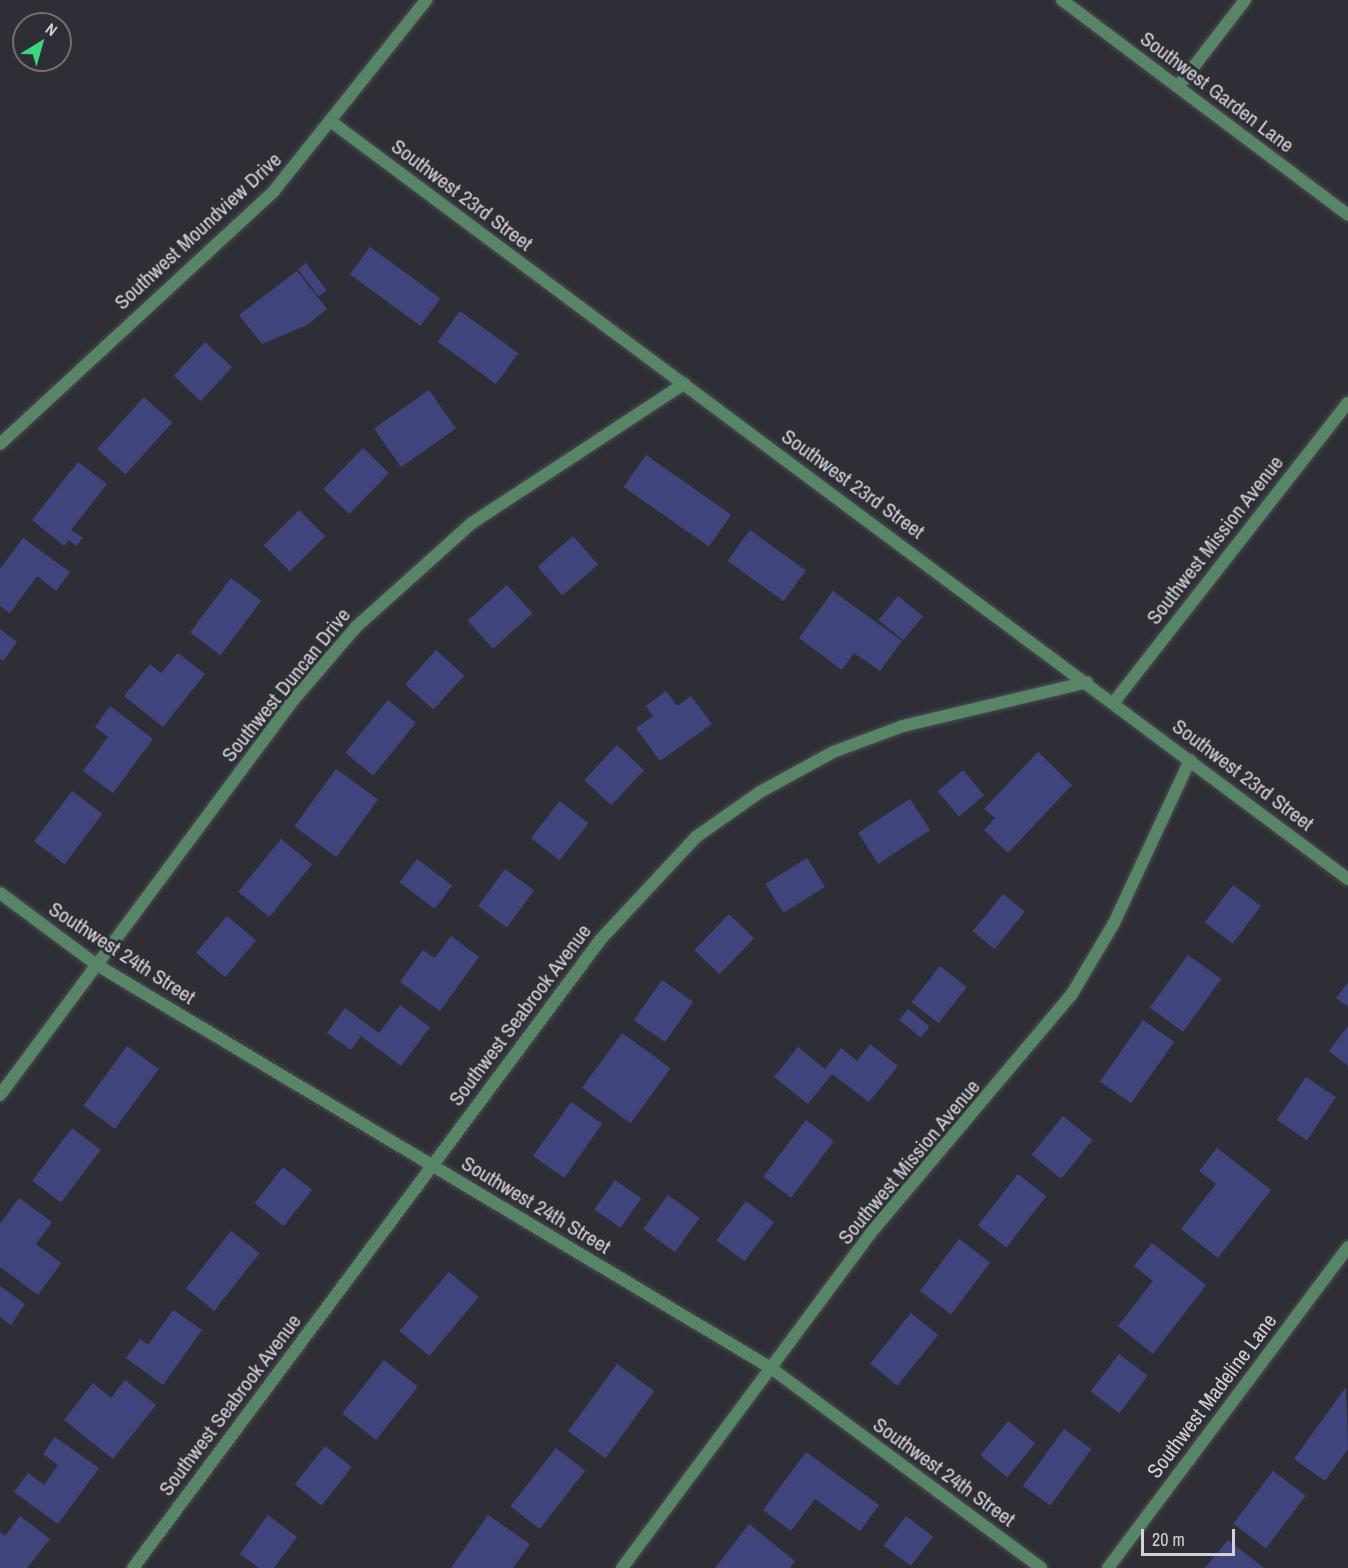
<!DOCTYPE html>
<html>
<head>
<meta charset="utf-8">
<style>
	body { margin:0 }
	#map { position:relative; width:1348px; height:1568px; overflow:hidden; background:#2e2f36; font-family:"Archivo Narrow",sans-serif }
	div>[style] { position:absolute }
	.building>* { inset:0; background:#40447d; transform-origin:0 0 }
	.roads { filter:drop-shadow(0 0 2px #4b4c53) drop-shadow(0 0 2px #4b4c53) }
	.minor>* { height:12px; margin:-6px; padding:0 6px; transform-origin:6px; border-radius:6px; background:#578565 }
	span { translate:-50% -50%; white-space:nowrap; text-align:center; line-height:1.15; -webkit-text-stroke:6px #2e2f36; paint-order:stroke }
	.street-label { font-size:21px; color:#d1d1d6 }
	.north { position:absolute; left:12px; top:12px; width:60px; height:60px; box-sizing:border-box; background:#2e2f36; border:2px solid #6f7076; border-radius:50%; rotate:37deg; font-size:16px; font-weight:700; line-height:24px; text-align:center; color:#d1d1d6 }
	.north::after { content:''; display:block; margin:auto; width:21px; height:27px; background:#3bd77f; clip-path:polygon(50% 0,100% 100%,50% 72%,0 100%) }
	.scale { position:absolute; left:1141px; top:1529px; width:94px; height:27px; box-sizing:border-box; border:3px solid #d1d1d6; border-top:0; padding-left:8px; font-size:18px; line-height:21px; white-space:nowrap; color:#d1d1d6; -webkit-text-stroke:4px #2e2f36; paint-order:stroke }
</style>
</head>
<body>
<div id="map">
	<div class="building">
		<div style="left:370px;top:247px;width:87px;height:34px;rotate:36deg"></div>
		<div style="left:306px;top:263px;width:34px;height:10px;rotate:53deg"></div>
		<div style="clip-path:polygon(297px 271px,327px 309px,307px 325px,262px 344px,239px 315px)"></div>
		<div style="left:460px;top:311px;width:72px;height:38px;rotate:36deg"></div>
		<div style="left:205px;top:342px;width:37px;height:46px;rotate:43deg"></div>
		<div style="left:429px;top:390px;width:47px;height:67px;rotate:55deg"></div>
		<div style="left:144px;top:397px;width:38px;height:70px;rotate:42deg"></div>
		<div style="left:363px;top:448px;width:36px;height:57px;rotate:44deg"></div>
		<div style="left:646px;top:455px;width:104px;height:39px;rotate:35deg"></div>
		<div style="clip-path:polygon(78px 462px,107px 484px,71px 530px,83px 538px,76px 546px,69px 540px,64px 546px,32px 520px)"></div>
		<div style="left:299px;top:510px;width:37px;height:50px;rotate:45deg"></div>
		<div style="left:750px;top:530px;width:69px;height:38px;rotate:36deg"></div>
		<div style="left:573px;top:536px;width:38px;height:47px;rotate:49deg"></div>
		<div style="clip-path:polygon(23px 538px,70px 572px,56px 591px,37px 576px,10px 613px,0 606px,0 569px)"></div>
		<div style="left:231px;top:578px;width:38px;height:68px;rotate:37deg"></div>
		<div style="left:507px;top:585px;width:38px;height:53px;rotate:48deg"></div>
		<div style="clip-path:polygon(833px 591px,902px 641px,880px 671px,854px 653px,842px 670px,799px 638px)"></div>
		<div style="left:898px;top:596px;width:32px;height:31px;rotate:39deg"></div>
		<div style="clip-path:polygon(0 629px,17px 642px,3px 661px,0 658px)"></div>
		<div style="left:436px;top:650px;width:38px;height:46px;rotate:42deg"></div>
		<div style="clip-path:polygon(178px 653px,205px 674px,163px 727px,124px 696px,150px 664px,161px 673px)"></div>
		<div style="clip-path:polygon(666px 691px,677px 706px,691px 696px,712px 724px,660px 761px,636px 728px,653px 716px,646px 706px)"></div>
		<div style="left:388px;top:700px;width:36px;height:68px;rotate:39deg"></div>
		<div style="clip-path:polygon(110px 706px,153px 739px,113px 793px,83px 771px,108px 737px,95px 727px)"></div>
		<div style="left:617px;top:745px;width:37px;height:48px;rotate:43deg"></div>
		<div style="clip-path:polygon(1038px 752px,1072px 785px,1008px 853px,984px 830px,995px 818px,984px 809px)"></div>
		<div style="left:336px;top:769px;width:52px;height:71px;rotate:36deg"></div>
		<div style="left:963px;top:770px;width:33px;height:33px;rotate:50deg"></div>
		<div style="left:72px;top:791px;width:38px;height:63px;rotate:37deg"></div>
		<div style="left:910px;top:799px;width:37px;height:62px;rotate:57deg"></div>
		<div style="left:560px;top:801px;width:36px;height:47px;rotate:38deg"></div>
		<div style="left:281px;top:839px;width:40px;height:68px;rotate:39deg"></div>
		<div style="left:807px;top:858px;width:34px;height:49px;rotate:58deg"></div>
		<div style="left:417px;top:859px;width:44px;height:29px;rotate:37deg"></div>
		<div style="left:505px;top:869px;width:36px;height:46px;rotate:36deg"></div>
		<div style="left:1233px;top:885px;width:35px;height:47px;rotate:37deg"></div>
		<div style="left:1003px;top:894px;width:28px;height:48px;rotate:39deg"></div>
		<div style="left:729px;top:914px;width:35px;height:50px;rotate:44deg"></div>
		<div style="left:227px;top:916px;width:38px;height:48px;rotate:40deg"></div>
		<div style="clip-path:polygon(451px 936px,479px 957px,440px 1011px,400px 982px,423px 950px,435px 958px)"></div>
		<div style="left:1188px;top:955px;width:41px;height:65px;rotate:36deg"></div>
		<div style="left:940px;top:966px;width:34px;height:46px;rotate:38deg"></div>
		<div style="left:662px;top:980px;width:38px;height:49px;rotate:35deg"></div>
		<div style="clip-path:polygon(1348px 982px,1348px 1007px,1336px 998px)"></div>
		<div style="clip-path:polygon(400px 1005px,430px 1027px,401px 1066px,361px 1036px,351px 1050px,327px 1033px,345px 1008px,379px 1033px)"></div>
		<div style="left:908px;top:1009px;width:28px;height:14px;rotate:39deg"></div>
		<div style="left:1143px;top:1020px;width:38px;height:75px;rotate:35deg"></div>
		<div style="clip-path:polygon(1348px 1026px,1348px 1066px,1329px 1051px)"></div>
		<div style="left:622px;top:1033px;width:60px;height:68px;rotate:36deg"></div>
		<div style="clip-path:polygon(870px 1044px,898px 1066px,869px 1102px,832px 1074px,808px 1104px,774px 1077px,798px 1047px,825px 1069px,841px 1048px,857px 1061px)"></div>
		<div style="left:127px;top:1046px;width:39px;height:74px;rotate:36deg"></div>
		<div style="left:1306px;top:1077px;width:36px;height:52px;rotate:34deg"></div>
		<div style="left:571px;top:1102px;width:38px;height:66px;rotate:35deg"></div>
		<div style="left:1063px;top:1116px;width:38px;height:50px;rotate:39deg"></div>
		<div style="left:806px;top:1120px;width:35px;height:71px;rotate:37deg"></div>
		<div style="left:72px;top:1128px;width:36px;height:66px;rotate:37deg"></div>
		<div style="clip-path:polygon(1217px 1148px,1271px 1190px,1218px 1258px,1181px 1229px,1216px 1184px,1199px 1171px)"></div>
		<div style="left:283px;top:1167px;width:37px;height:46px;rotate:38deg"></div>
		<div style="left:1018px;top:1174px;width:36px;height:65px;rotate:38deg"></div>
		<div style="left:615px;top:1180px;width:32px;height:36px;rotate:35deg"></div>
		<div style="left:668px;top:1195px;width:39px;height:42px;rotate:36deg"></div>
		<div style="clip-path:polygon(19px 1198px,52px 1222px,36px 1244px,61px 1263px,38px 1295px,0 1267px,0 1224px)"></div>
		<div style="left:746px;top:1201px;width:35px;height:49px;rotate:37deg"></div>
		<div style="left:231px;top:1231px;width:36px;height:73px;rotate:38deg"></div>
		<div style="left:959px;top:1239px;width:39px;height:65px;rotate:37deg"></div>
		<div style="clip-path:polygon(1152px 1243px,1206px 1285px,1153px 1354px,1118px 1326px,1153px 1281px,1134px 1266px)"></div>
		<div style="left:449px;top:1272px;width:39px;height:77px;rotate:40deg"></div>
		<div style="clip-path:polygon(0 1286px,25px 1304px,11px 1325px,0 1317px)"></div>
		<div style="clip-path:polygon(173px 1310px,202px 1330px,163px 1385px,126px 1358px,140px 1339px,148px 1345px)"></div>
		<div style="left:911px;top:1313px;width:35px;height:65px;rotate:39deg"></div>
		<div style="left:1119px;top:1354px;width:36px;height:47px;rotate:37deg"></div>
		<div style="left:384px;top:1360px;width:43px;height:68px;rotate:38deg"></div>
		<div style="left:617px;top:1364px;width:46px;height:83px;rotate:36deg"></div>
		<div style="clip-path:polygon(125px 1380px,156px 1405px,113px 1459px,64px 1420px,93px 1383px,111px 1398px)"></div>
		<div style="clip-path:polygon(1346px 1387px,1348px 1449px,1325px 1481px,1294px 1459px)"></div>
		<div style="left:1008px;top:1421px;width:35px;height:44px;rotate:39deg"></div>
		<div style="left:1064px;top:1429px;width:34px;height:70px;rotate:36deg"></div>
		<div style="clip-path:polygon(55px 1437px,99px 1468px,58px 1524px,14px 1492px,28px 1473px,44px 1485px,58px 1465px,43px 1454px)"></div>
		<div style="left:325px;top:1446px;width:34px;height:49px;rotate:38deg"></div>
		<div style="left:556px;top:1448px;width:37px;height:74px;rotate:38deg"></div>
		<div style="clip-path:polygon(806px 1452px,879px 1505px,860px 1531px,815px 1499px,791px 1531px,763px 1510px)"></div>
		<div style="left:1273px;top:1471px;width:41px;height:66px;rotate:37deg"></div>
		<div style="clip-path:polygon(268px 1515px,297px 1537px,274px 1568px,259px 1568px,240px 1554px)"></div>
		<div style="clip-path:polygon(488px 1515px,530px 1544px,513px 1568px,451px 1568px)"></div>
		<div style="clip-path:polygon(20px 1516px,50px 1539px,27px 1568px,0 1568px,0 1532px,5px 1536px)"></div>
		<div style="left:906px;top:1516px;width:34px;height:37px;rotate:37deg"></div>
		<div style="clip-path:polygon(749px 1524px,795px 1561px,790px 1568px,715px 1568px)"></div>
		<div style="clip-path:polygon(1228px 1540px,1264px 1568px,1205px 1568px)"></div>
	</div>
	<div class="roads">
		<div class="minor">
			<div style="left:1062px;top:0;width:358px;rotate:36.9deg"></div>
			<div style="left:1178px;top:87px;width:110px;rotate:-52.4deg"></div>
			<div style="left:333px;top:123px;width:1266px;rotate:36.68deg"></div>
			<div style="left:0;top:444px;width:372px;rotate:-42.7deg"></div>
			<div style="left:273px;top:192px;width:246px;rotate:-51.4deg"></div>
			<div style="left:1114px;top:702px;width:380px;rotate:-52deg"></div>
			<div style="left:0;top:893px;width:121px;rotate:36.6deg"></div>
			<div style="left:97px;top:965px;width:785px;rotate:30.88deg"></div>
			<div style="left:771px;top:1368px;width:336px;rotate:36.5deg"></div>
			<div style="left:0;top:1095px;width:487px;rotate:-53.4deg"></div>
			<div style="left:290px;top:704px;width:101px;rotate:-49.4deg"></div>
			<div style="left:356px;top:627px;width:156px;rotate:-41.9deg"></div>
			<div style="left:472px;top:523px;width:254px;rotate:-33.3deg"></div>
			<div style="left:133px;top:1568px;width:784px;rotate:-53.35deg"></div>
			<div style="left:601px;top:939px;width:139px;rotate:-47deg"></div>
			<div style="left:696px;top:837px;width:78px;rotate:-35.1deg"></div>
			<div style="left:760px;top:792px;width:83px;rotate:-28.7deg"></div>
			<div style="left:833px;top:752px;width:75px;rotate:-20.4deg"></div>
			<div style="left:903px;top:726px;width:189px;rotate:-13.4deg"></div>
			<div style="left:622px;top:1568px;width:422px;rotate:-53.4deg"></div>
			<div style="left:874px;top:1229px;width:307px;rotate:-49.9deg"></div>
			<div style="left:1072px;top:994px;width:82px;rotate:-59.4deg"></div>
			<div style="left:1114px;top:923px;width:180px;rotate:-65deg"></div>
			<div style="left:1108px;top:1568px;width:401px;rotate:-53.2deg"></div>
		</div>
	</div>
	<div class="street-label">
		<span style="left:1217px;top:92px;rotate:37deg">Southwest Garden Lane</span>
		<span style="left:462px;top:195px;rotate:37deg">Southwest 23rd Street</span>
		<span style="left:198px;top:231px;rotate:-43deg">Southwest Moundview Drive</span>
		<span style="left:853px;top:484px;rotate:36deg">Southwest 23rd Street</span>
		<span style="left:1215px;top:540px;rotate:-52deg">Southwest Mission Avenue</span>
		<span style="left:286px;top:685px;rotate:-51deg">Southwest Duncan Drive</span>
		<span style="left:1243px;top:775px;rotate:37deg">Southwest 23rd Street</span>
		<span style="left:122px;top:953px;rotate:33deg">Southwest 24th Street</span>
		<span style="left:520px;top:1015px;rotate:-53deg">Southwest Seabrook Avenue</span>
		<span style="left:909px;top:1162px;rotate:-50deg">Southwest Mission Avenue</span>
		<span style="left:536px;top:1205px;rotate:31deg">Southwest 24th Street</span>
		<span style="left:1212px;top:1396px;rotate:-53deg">Southwest Madeline Lane</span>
		<span style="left:230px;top:1405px;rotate:-53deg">Southwest Seabrook Avenue</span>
		<span style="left:944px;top:1472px;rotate:36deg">Southwest 24th Street</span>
	</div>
	<div class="north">N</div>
	<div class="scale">20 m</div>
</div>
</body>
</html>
